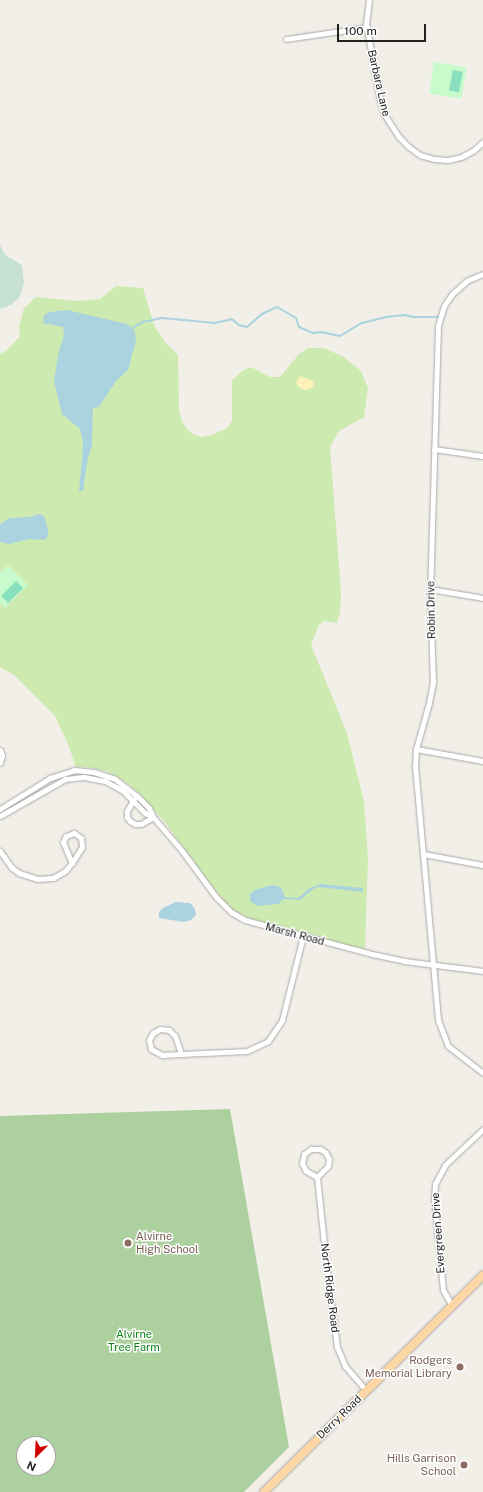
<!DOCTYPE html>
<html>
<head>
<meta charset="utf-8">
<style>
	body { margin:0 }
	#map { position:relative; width:483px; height:1492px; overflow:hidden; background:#f2efe9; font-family:"Public Sans",sans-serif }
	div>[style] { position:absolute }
	.grass>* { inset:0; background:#cdebb0 }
	.forest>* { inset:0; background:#add19e }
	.wetland>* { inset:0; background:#c6e0d4 }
	.sand>* { inset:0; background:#fff1ba }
	.park>* { inset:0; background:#c8facc; transform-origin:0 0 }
	.pitch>* { inset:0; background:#88e0be; transform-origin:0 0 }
	.water>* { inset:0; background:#aad3df }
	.stream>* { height:2px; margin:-1px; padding:0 1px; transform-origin:1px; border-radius:1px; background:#aad3df }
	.roads { filter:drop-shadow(0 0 1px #a9a9a9) drop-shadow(0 0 1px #a9a9a9) }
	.street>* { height:5px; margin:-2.5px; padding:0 2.5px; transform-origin:2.5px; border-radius:2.5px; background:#fff }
	.primary>* { height:8px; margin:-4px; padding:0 4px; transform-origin:4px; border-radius:4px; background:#fcd6a4 }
	.dots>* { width:11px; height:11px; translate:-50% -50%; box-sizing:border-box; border:2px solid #fff; border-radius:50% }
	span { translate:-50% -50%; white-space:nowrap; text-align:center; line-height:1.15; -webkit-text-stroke:3px #fff; paint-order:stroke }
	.street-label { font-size:11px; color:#222 }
	.education-label { font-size:11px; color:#785e54 }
	.left { translate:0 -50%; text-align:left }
	.right { translate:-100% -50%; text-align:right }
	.park-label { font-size:11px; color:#0c8416 }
	.north { position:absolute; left:16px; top:1436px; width:40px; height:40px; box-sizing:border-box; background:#fff; border:1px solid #a7a7a7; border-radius:50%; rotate:204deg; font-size:11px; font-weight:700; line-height:16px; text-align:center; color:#222 }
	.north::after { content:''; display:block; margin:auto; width:14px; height:18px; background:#d40000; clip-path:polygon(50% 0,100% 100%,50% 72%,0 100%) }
	.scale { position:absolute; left:337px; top:24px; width:89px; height:18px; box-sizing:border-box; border:2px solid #222; border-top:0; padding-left:5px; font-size:12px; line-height:14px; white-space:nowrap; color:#222; -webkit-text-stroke:3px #fff; paint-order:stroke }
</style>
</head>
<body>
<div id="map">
	<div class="grass">
		<div style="clip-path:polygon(116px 286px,143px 288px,154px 325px,165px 342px,178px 355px,179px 409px,182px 421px,187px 429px,193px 434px,201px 437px,212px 435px,227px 428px,232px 421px,232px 380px,242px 371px,251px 367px,270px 377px,280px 377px,299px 354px,308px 348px,324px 348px,344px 357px,361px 371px,368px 388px,364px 417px,339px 431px,330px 447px,341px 592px,340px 613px,337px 623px,324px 621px,319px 625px,311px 645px,347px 733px,364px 801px,368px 858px,365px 950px,255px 921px,233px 910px,216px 892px,167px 825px,138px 792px,127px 783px,106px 771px,85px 767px,76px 767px,68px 744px,55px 716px,14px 675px,0 667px,0 354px,7px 350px,20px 336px,19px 327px,24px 308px,36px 297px,76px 301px,100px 299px)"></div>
	</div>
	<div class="forest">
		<div style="clip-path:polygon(evenodd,230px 1109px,289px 1447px,244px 1492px,0 1492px,0 1116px,230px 1109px,24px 1444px,48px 1444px,48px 1468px,24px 1468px,24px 1444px)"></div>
	</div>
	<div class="wetland">
		<div style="clip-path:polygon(0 245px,5px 255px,22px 265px,24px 283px,19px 298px,11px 305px,0 309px)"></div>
	</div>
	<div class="sand">
		<div style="clip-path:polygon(300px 376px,313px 381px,314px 384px,312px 388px,305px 390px,299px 387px,296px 383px)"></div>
	</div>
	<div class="park">
		<div style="left:434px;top:62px;width:33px;height:32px;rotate:9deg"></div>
		<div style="clip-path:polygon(8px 565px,28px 585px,5px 608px,0 603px,0 572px)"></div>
	</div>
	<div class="pitch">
		<div style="left:453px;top:70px;width:10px;height:21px;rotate:11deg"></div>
		<div style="left:16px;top:581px;width:10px;height:21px;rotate:45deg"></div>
	</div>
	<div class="water">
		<div style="clip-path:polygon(67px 310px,127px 324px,135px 331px,136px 343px,132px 354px,129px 369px,116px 381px,99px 407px,93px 408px,92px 445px,87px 463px,83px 491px,79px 491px,82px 458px,83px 442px,80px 429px,62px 414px,54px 381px,59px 350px,64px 336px,63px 327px,43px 323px,44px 315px,50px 312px)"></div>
		<div style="clip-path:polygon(39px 514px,44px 516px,48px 529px,48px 536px,45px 540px,29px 539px,9px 544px,0 542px,0 525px,3px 522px,10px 518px,29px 517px)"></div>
		<div style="clip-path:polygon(321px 884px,363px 888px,363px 892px,319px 887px,313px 889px,300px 900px,284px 899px,278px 904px,257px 906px,250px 901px,250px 894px,255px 890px,272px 885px,281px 887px,285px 897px,298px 898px,310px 888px)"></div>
		<div style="clip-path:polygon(176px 902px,190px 903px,195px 909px,196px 915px,191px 920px,184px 922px,159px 918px,159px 912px,163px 908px)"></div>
	</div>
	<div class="stream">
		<div style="left:132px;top:328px;width:13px;rotate:-29deg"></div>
		<div style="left:143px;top:322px;width:19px;rotate:-12deg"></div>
		<div style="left:162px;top:318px;width:53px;rotate:5.4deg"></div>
		<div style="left:215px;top:323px;width:17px;rotate:-13deg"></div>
		<div style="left:232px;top:319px;width:9px;rotate:41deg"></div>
		<div style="left:239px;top:325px;width:8px;rotate:14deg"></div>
		<div style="left:247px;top:327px;width:20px;rotate:-41deg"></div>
		<div style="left:262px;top:314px;width:17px;rotate:-25deg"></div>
		<div style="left:277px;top:307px;width:22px;rotate:30deg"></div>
		<div style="left:296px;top:318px;width:9px;rotate:72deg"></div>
		<div style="left:299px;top:327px;width:15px;rotate:23deg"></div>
		<div style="left:313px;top:333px;width:8px;rotate:-7deg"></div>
		<div style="left:321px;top:332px;width:19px;rotate:12deg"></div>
		<div style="left:340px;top:336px;width:26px;rotate:-31deg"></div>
		<div style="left:362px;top:323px;width:25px;rotate:-14deg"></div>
		<div style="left:386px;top:317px;width:18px;rotate:-6deg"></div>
		<div style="left:404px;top:315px;width:10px;rotate:11deg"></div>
		<div style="left:414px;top:317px;width:24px"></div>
	</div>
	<div class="roads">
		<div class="street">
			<div style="left:369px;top:0;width:24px;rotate:97deg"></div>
			<div style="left:366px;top:24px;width:77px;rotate:79.6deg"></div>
			<div style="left:380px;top:100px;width:15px;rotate:74deg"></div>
			<div style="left:384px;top:114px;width:27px;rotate:57deg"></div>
			<div style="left:399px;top:137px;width:14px;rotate:45deg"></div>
			<div style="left:409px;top:147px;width:14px;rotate:36deg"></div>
			<div style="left:420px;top:155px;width:15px;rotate:16deg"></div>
			<div style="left:434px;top:159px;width:14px;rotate:4deg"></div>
			<div style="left:448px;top:160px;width:13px;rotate:-13deg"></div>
			<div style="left:461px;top:157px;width:15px;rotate:-28deg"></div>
			<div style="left:474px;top:150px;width:12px;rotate:-42deg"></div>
			<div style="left:286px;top:39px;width:82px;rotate:-8.4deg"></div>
			<div style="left:483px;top:274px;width:16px;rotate:158deg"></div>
			<div style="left:468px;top:280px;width:21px;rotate:139deg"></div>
			<div style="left:452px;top:294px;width:14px;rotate:124deg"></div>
			<div style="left:444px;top:306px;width:21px;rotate:107deg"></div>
			<div style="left:438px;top:326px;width:263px;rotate:91.7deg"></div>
			<div style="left:430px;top:589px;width:93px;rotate:88.2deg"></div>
			<div style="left:433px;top:682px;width:21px;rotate:101deg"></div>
			<div style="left:429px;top:703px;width:48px;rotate:105.8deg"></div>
			<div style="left:416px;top:749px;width:17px;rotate:93deg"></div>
			<div style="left:415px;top:766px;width:255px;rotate:84.8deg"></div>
			<div style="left:438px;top:1020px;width:28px;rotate:69deg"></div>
			<div style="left:448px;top:1046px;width:44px;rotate:37.6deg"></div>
			<div style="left:434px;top:449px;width:49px;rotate:8.1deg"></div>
			<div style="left:430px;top:589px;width:54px;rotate:9.6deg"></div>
			<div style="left:416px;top:749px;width:68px;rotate:10.2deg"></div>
			<div style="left:0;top:750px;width:5px;rotate:68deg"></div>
			<div style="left:2px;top:755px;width:8px;rotate:104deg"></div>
			<div style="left:134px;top:799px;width:14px;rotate:120deg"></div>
			<div style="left:127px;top:811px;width:6px;rotate:90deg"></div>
			<div style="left:127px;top:817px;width:5px;rotate:53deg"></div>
			<div style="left:130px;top:821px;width:6px;rotate:31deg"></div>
			<div style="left:135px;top:824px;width:6px"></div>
			<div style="left:141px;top:824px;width:14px;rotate:-30deg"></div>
			<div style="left:0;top:809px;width:59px;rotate:-31.8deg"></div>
			<div style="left:50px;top:778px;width:25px;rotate:-18deg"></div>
			<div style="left:74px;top:770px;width:20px;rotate:6deg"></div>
			<div style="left:94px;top:772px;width:22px;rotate:18deg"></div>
			<div style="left:115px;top:779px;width:28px;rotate:38deg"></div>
			<div style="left:137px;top:796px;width:17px;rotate:45deg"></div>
			<div style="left:149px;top:808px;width:10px;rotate:66deg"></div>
			<div style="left:0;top:816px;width:75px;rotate:-29.6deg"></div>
			<div style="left:65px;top:779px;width:19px;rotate:-6deg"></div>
			<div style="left:84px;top:777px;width:21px;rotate:11deg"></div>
			<div style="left:105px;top:781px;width:19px;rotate:28deg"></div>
			<div style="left:122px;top:790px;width:33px;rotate:45deg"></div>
			<div style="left:145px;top:813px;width:9px;rotate:27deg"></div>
			<div style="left:153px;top:817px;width:45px;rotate:49.5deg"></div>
			<div style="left:182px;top:851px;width:57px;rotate:53.5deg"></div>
			<div style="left:216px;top:897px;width:21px;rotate:45deg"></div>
			<div style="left:231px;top:912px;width:16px;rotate:30deg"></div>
			<div style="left:245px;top:920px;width:131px;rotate:15deg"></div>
			<div style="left:372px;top:954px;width:33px;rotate:12deg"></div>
			<div style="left:404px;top:961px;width:80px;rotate:7.2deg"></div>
			<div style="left:0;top:851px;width:19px;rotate:55deg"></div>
			<div style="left:11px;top:867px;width:10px;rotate:37deg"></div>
			<div style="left:19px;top:873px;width:19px;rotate:18deg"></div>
			<div style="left:37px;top:879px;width:16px;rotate:-4deg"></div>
			<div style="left:53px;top:878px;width:14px;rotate:-30deg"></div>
			<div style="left:65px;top:871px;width:11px;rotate:-49deg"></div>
			<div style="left:72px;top:863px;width:19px;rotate:-58deg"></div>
			<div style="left:82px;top:847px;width:9px;rotate:-96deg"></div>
			<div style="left:81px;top:838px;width:9px;rotate:-144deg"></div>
			<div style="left:74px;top:833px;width:9px;rotate:159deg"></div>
			<div style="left:66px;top:836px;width:7px;rotate:117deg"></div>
			<div style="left:63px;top:842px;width:23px;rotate:67deg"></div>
			<div style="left:423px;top:854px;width:61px;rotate:10.4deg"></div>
			<div style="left:181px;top:1054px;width:19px;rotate:-108deg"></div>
			<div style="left:175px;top:1036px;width:8px;rotate:-135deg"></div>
			<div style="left:169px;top:1030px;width:9px;rotate:-174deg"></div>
			<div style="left:160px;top:1029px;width:8px;rotate:150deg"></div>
			<div style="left:153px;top:1033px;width:8px;rotate:120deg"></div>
			<div style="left:149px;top:1040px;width:9px;rotate:77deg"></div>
			<div style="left:151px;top:1049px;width:13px;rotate:29deg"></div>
			<div style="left:162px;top:1055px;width:19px;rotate:-3deg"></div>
			<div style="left:181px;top:1054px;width:66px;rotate:-2.6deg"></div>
			<div style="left:247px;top:1051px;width:23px;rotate:-25deg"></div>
			<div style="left:268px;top:1041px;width:25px;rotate:-56deg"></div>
			<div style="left:282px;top:1020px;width:87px;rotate:-76deg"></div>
			<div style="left:317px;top:1177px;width:13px;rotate:-151deg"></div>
			<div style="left:306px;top:1171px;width:9px;rotate:-117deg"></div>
			<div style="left:302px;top:1163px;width:9px;rotate:-77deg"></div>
			<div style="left:304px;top:1154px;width:9px;rotate:-36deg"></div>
			<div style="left:311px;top:1149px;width:9px"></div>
			<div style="left:320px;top:1149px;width:6px;rotate:31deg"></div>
			<div style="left:325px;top:1152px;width:8px;rotate:60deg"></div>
			<div style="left:329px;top:1159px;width:7px;rotate:98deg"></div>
			<div style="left:328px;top:1166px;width:16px;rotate:135deg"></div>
			<div style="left:317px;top:1177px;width:96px;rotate:84deg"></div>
			<div style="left:327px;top:1272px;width:76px;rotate:82.4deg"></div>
			<div style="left:337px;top:1347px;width:21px;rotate:67deg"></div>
			<div style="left:345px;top:1366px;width:32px;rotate:49deg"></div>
			<div style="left:452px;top:1306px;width:18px;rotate:-119deg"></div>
			<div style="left:443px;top:1290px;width:91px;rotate:-95.6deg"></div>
			<div style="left:434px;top:1199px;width:15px;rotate:-86deg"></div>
			<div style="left:435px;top:1184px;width:21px;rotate:-62deg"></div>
			<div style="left:445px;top:1165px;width:52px;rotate:-43.5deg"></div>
		</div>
		<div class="primary">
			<div style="left:264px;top:1492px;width:308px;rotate:-44.7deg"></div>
		</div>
	</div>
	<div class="dots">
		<div style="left:128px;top:1243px;background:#8d6e63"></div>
		<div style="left:460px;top:1367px;background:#8d6e63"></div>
		<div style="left:464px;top:1465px;background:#8d6e63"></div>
	</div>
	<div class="street-label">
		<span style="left:379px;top:83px;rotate:77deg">Barbara Lane</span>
		<span style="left:431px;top:610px;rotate:-91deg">Robin Drive</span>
		<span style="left:295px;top:934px;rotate:15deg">Marsh Road</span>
		<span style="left:438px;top:1233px;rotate:-94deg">Evergreen Drive</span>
		<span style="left:330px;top:1288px;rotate:83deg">North Ridge Road</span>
		<span style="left:339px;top:1417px;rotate:-44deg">Derry Road</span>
	</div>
	<div class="education-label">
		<span class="left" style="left:136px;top:1243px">Alvirne<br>High School</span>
		<span class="right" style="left:452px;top:1367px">Rodgers<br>Memorial Library</span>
		<span class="right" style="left:456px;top:1465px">Hills Garrison<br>School</span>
	</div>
	<div class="park-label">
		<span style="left:134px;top:1341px">Alvirne<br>Tree Farm</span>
	</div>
	<div class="north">N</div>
	<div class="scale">100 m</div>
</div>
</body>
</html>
